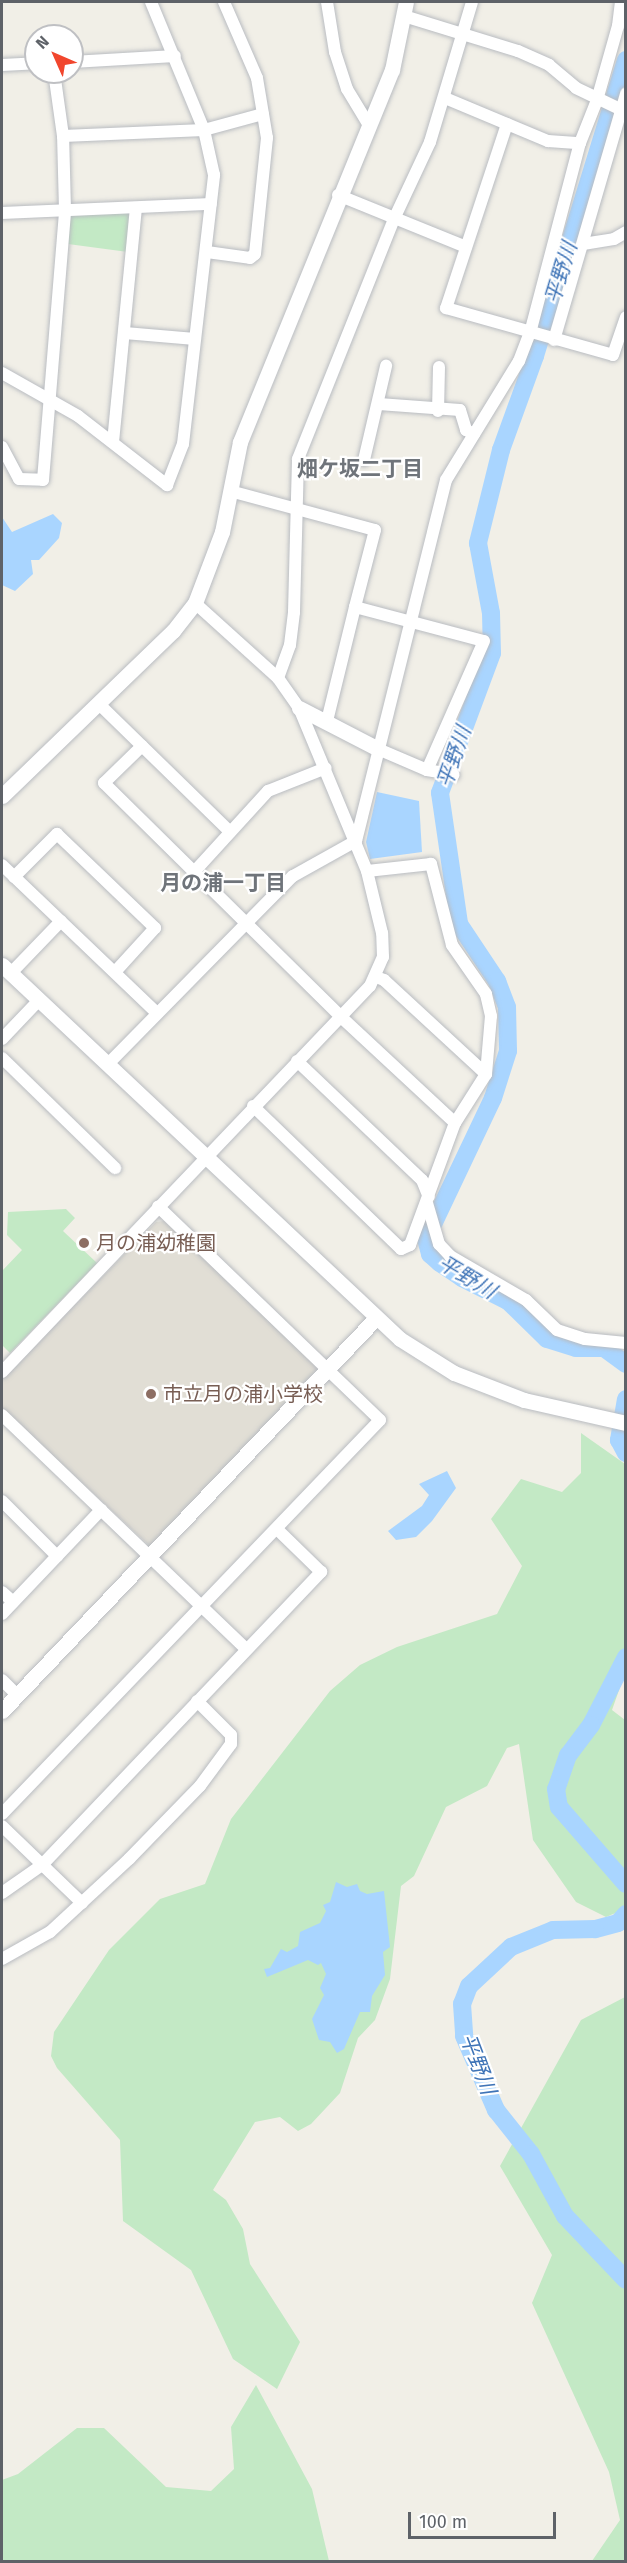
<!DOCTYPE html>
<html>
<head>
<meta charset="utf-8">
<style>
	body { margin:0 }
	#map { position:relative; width:627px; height:2563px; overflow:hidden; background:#f1efe7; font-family:"Fira Sans","Noto Sans JP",sans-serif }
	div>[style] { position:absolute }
	.education>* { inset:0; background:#e1ded5 }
	.green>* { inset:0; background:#c3e9c5 }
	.water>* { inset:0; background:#a9d5ff }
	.river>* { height:18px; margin:-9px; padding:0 9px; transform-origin:9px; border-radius:9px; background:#a9d5ff }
	.roads { filter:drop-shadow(0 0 2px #b9bcc1) drop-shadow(0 0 2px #b9bcc1) }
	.minor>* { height:12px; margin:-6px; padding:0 6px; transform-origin:6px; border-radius:6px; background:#fff }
	.tertiary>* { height:15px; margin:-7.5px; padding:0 7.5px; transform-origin:7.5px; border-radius:7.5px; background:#fff }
	.dots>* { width:16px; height:16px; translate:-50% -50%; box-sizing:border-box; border:3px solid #fff; border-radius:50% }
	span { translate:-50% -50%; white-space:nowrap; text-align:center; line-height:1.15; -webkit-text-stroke:4.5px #fff; paint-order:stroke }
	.education-label { font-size:20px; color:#785e54 }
	.left { translate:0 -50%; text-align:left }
	.water-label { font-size:21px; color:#3f74b7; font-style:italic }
	.neighbourhood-label { font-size:21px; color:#6f747a; font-weight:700 }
	.frame { position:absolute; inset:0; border:3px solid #5e6268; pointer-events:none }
	.north { position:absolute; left:24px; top:24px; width:60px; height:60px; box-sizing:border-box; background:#fff; border:2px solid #bfc0c3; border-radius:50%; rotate:315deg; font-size:16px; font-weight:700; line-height:24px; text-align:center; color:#5e6268 }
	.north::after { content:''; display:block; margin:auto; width:21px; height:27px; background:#f1462d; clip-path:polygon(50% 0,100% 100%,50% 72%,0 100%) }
	.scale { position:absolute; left:408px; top:2512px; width:148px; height:27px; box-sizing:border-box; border:3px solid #5e6268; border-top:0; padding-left:8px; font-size:18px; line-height:21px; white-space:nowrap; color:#5e6268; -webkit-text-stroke:4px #fff; paint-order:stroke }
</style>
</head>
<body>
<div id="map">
	<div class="education">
		<div style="clip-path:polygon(164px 1221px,320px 1366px,152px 1548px,2px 1408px,2px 1379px,156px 1222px)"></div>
	</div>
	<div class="green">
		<div style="clip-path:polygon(129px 212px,128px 252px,68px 244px,68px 216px)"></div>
		<div style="clip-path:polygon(66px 1209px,75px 1218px,63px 1231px,97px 1263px,10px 1353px,2px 1345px,2px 1271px,22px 1250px,7px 1235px,8px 1212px)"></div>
		<div style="clip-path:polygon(581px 1433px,625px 1464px,625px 1673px,612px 1710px,625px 1720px,625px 1909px,606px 1917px,576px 1902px,533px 1840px,519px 1744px,507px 1748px,487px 1786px,446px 1807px,414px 1876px,401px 1886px,390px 1979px,375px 2020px,358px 2038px,340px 2093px,311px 2124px,298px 2131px,280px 2117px,255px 2122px,213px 2190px,226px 2200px,243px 2229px,250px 2264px,300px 2342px,277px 2389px,233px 2359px,191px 2270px,123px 2221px,120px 2140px,57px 2068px,51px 2056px,54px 2032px,109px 1950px,160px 1899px,205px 1884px,231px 1819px,330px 1691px,360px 1665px,397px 1647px,497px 1614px,522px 1566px,491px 1519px,521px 1479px,562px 1492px,581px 1473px)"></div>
		<div style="clip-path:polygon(625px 1997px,625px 2561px,592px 2561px,620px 2520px,609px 2472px,532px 2303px,552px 2255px,500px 2166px,581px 2020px)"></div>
		<div style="clip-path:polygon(256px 2385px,312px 2489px,329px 2561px,2px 2561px,2px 2480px,18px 2474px,77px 2428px,104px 2428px,166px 2487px,211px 2491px,234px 2469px,231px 2427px)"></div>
	</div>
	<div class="water">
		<div style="clip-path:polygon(53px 514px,62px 523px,59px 538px,39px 560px,31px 560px,33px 574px,15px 591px,2px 585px,2px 517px,12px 532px)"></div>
		<div style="clip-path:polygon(377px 792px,419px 801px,422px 852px,370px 859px,366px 842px)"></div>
		<div style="clip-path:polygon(447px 1471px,456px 1488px,432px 1521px,416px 1537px,396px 1540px,388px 1531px,422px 1506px,429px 1495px,419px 1484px)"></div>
		<div style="clip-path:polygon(336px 1882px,347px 1887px,357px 1884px,360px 1891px,367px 1894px,384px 1891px,390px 1947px,383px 1952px,385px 1975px,372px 1996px,370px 2012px,360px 2012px,344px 2049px,337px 2053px,330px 2042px,319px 2040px,312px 2019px,324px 1995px,320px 1988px,326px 1974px,321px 1963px,318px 1965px,308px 1960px,267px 1977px,264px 1969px,270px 1968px,281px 1949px,287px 1952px,298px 1946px,300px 1932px,320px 1923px,326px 1911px,323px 1905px,330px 1902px)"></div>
	</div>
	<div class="river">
		<div style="left:626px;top:60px;width:310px;rotate:107.1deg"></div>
		<div style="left:535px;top:356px;width:100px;rotate:109.9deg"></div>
		<div style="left:501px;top:450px;width:96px;rotate:103.9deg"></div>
		<div style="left:478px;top:543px;width:71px;rotate:79.5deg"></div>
		<div style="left:491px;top:613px;width:40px;rotate:88.6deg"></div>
		<div style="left:492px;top:653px;width:149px;rotate:110.4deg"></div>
		<div style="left:440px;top:793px;width:132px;rotate:81.7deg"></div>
		<div style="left:459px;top:924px;width:69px;rotate:56.3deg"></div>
		<div style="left:497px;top:981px;width:28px;rotate:69deg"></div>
		<div style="left:507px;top:1007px;width:44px;rotate:88.7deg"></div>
		<div style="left:508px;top:1051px;width:49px;rotate:107.7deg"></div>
		<div style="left:493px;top:1098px;width:156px;rotate:115.4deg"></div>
		<div style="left:426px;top:1239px;width:16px;rotate:75deg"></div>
		<div style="left:430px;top:1254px;width:13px;rotate:42deg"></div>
		<div style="left:440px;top:1263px;width:27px;rotate:34deg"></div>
		<div style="left:462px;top:1278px;width:51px;rotate:26.6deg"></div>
		<div style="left:508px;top:1301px;width:54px;rotate:44.3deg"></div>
		<div style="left:547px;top:1339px;width:30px;rotate:17deg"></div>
		<div style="left:576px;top:1348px;width:28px"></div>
		<div style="left:604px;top:1348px;width:27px;rotate:36deg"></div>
		<div style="left:626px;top:1399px;width:42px;rotate:99.7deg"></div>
		<div style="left:619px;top:1440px;width:15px;rotate:62deg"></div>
		<div style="left:626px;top:1657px;width:76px;rotate:117.2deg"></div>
		<div style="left:591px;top:1725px;width:38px;rotate:127deg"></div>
		<div style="left:568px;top:1755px;width:36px;rotate:109deg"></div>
		<div style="left:556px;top:1789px;width:18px;rotate:81deg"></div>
		<div style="left:559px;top:1807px;width:102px;rotate:49deg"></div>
		<div style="left:626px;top:1914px;width:12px;rotate:132deg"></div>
		<div style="left:618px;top:1923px;width:24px;rotate:165deg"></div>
		<div style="left:595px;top:1929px;width:42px;rotate:178.6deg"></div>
		<div style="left:553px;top:1930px;width:45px;rotate:158deg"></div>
		<div style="left:511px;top:1947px;width:57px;rotate:137.1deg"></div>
		<div style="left:469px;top:1986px;width:19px;rotate:111deg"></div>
		<div style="left:462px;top:2004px;width:32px;rotate:86deg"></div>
		<div style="left:464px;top:2036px;width:81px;rotate:66.6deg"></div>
		<div style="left:496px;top:2110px;width:56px;rotate:51.5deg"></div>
		<div style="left:531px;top:2154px;width:71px;rotate:61.3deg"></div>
		<div style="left:565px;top:2216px;width:88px;rotate:46.4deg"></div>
	</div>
	<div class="roads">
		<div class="minor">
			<div style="left:327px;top:2px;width:51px;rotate:80.9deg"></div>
			<div style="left:335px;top:52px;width:39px;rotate:72deg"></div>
			<div style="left:347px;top:89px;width:44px;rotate:58.8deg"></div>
			<div style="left:404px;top:16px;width:119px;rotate:17.1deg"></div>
			<div style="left:518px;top:51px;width:34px;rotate:24deg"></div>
			<div style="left:549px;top:65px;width:35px;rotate:40deg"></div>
			<div style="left:576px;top:88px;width:55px;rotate:25.6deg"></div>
			<div style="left:72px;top:62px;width:103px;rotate:-3.3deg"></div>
			<div style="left:2px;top:65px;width:34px;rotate:-3deg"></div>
			<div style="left:445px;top:98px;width:112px;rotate:22.7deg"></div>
			<div style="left:548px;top:141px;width:32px;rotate:4deg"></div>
			<div style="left:507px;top:124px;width:194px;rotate:108.3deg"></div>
			<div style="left:446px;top:308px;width:173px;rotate:15.7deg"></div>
			<div style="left:613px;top:355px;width:40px;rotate:-71.1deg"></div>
			<div style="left:63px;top:136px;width:141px;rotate:-2.4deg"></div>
			<div style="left:204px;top:130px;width:61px;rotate:-15.2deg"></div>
			<div style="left:338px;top:195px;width:138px;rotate:22.1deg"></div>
			<div style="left:2px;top:213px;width:209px;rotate:-2.5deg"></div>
			<div style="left:583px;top:244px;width:31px;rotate:-9deg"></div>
			<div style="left:614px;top:239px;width:14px;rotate:-30deg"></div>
			<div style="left:207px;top:252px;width:43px;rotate:7.9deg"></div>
			<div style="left:250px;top:258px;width:6px;rotate:-39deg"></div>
			<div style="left:255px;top:254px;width:117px;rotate:-84.1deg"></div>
			<div style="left:267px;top:138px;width:61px;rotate:-99.5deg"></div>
			<div style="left:257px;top:78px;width:83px;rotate:-113.5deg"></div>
			<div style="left:125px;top:333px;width:70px;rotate:4.9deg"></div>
			<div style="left:554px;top:340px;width:257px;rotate:-73.7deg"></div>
			<div style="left:2px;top:373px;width:87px;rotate:29.5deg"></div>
			<div style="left:78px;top:416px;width:113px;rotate:37.8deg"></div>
			<div style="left:167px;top:485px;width:44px;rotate:-68.7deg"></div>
			<div style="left:183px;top:444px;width:271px;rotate:-83.4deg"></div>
			<div style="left:214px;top:175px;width:46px;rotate:-102.5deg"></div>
			<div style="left:204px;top:130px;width:139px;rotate:-112.5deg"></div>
			<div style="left:379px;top:404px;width:81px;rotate:4.2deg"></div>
			<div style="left:460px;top:410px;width:21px;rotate:73deg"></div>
			<div style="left:466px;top:430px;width:9px;rotate:27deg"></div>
			<div style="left:438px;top:411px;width:44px;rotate:-88.7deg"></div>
			<div style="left:113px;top:442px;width:235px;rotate:-84.4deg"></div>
			<div style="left:2px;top:447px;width:36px;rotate:62deg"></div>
			<div style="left:19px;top:479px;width:24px;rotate:2deg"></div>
			<div style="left:43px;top:480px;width:271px;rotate:-85.3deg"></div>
			<div style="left:65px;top:210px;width:74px;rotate:-91.5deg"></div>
			<div style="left:63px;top:136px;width:65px;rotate:-98deg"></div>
			<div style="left:364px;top:460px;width:97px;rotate:-76.8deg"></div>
			<div style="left:230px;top:491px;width:150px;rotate:15.1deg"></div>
			<div style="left:375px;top:530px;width:80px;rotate:104.6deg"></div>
			<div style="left:278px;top:678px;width:35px;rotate:-70deg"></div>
			<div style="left:290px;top:645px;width:33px;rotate:-83deg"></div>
			<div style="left:294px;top:612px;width:153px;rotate:-88.5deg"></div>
			<div style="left:298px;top:459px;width:258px;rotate:-68.2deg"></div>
			<div style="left:394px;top:219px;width:85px;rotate:-64.9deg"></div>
			<div style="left:430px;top:142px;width:146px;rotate:-73.3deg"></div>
			<div style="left:99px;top:704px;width:183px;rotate:44.3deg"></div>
			<div style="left:327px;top:721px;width:117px;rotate:-76.2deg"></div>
			<div style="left:355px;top:607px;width:133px;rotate:14.8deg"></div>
			<div style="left:484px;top:641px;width:141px;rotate:113.8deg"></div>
			<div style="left:142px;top:746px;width:53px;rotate:135.8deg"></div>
			<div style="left:104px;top:783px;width:332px;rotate:44.6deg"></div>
			<div style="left:340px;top:1016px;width:157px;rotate:42.9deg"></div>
			<div style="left:378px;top:749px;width:53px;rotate:23.2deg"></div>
			<div style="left:427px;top:770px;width:27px;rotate:10deg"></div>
			<div style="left:2px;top:865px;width:214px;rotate:43.7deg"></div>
			<div style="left:194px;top:872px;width:110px;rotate:-47.6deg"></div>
			<div style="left:268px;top:791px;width:62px;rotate:-21.6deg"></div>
			<div style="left:14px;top:877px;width:61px;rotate:-45deg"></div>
			<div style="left:57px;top:834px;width:136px;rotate:43.8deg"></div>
			<div style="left:155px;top:928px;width:59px;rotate:132.3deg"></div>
			<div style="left:11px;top:973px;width:72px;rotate:-46.1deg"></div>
			<div style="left:376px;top:977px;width:9px;rotate:21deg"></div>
			<div style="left:384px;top:980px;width:139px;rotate:42.7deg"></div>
			<div style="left:2px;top:1039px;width:52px;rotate:-46.5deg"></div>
			<div style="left:2px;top:1058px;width:158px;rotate:44.2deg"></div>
			<div style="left:297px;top:1061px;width:173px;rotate:43.6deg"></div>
			<div style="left:422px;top:1180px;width:18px;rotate:68deg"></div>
			<div style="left:107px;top:1065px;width:265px;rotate:-45.5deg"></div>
			<div style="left:293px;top:876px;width:72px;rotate:-29.1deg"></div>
			<div style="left:356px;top:841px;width:372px;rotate:-76deg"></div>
			<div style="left:446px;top:480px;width:140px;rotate:-58.5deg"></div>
			<div style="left:519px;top:361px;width:30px;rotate:-69deg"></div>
			<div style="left:530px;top:333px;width:196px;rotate:-75.3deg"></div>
			<div style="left:580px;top:143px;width:46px;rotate:-68.4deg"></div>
			<div style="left:597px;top:100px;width:77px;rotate:-74.2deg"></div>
			<div style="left:618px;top:26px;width:24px;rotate:-83deg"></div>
			<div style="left:253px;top:1106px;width:206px;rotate:44deg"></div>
			<div style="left:401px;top:1249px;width:10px;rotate:-24deg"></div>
			<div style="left:410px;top:1245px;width:130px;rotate:-69.8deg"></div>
			<div style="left:455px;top:1123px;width:58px;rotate:-57.7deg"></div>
			<div style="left:486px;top:1074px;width:58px;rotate:-85.1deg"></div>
			<div style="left:491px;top:1016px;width:23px;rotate:-103deg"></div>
			<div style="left:486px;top:994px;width:60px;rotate:-124.8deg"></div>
			<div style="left:452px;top:945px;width:84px;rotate:-104.5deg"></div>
			<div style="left:431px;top:864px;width:64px;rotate:173.8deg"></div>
			<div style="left:427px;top:1203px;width:43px;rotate:73.7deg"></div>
			<div style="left:439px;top:1244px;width:16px;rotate:47deg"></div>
			<div style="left:450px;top:1256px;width:88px;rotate:30.1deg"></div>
			<div style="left:526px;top:1300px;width:43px;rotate:44.1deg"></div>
			<div style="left:557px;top:1330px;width:29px;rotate:18deg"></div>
			<div style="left:585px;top:1339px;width:41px;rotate:5.6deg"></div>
			<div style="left:2px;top:1372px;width:533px;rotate:-46.37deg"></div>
			<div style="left:370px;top:986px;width:32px;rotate:-66deg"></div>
			<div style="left:383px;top:957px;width:24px;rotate:-92deg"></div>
			<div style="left:382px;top:933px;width:64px;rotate:-103.6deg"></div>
			<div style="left:367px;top:871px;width:177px;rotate:-112.6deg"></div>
			<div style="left:299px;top:708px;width:37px;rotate:-125deg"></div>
			<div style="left:278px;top:678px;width:112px;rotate:-137.9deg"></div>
			<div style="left:2px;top:1415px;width:338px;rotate:43.8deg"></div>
			<div style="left:2px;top:1501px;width:78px;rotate:45deg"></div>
			<div style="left:2px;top:1592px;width:15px;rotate:42deg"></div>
			<div style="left:2px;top:1614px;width:144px;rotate:-46.4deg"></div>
			<div style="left:2px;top:1680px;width:21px;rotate:45deg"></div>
			<div style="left:2px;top:1814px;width:546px;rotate:-46.19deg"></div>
			<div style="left:380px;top:1420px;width:308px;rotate:-136.1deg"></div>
			<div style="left:2px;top:1826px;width:111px;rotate:43.9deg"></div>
			<div style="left:2px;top:1893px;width:49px;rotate:-35deg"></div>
			<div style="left:42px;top:1865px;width:405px;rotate:-46.4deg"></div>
			<div style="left:321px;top:1572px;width:62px;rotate:-135.7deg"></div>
			<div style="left:2px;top:1959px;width:55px;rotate:-29.4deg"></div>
			<div style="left:50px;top:1932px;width:108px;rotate:-42.7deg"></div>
			<div style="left:129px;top:1859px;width:102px;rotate:-45.8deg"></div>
			<div style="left:200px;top:1786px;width:52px;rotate:-53.6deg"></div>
			<div style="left:231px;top:1744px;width:9px;rotate:-90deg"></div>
			<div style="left:231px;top:1735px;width:48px;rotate:-135deg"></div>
		</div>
		<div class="tertiary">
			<div style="left:299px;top:708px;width:89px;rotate:27.4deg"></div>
			<div style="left:2px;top:796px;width:238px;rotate:-44deg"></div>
			<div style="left:173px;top:631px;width:36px;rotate:-52deg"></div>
			<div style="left:195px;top:603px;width:76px;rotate:-69.2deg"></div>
			<div style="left:222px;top:532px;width:92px;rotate:-78.7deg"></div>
			<div style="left:240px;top:442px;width:402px;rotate:-67.8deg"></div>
			<div style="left:392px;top:70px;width:69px;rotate:-78.4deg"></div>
			<div style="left:2px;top:965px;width:546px;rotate:43.22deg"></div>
			<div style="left:400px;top:1339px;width:64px;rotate:32.2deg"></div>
			<div style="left:454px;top:1373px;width:75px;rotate:21.1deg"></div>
			<div style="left:524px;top:1400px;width:105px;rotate:12.7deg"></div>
			<div style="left:2px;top:1711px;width:541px;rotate:-46.42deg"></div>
		</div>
	</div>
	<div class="dots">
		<div style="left:84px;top:1243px;background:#8d6e63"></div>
		<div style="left:151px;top:1394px;background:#8d6e63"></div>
	</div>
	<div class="education-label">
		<span class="left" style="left:96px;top:1243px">月の浦幼稚園</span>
		<span class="left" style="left:163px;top:1394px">市立月の浦小学校</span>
	</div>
	<div class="water-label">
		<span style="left:561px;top:273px;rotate:-73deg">平野川</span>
		<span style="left:454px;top:757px;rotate:-71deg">平野川</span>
		<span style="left:467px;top:1277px;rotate:31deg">平野川</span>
		<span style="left:478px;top:2064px;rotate:69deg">平野川</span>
	</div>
	<div class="neighbourhood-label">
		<span style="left:360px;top:469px">畑ケ坂二丁目</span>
		<span style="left:223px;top:883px">月の浦一丁目</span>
	</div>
	<div class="frame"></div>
	<div class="north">N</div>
	<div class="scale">100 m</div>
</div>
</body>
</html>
